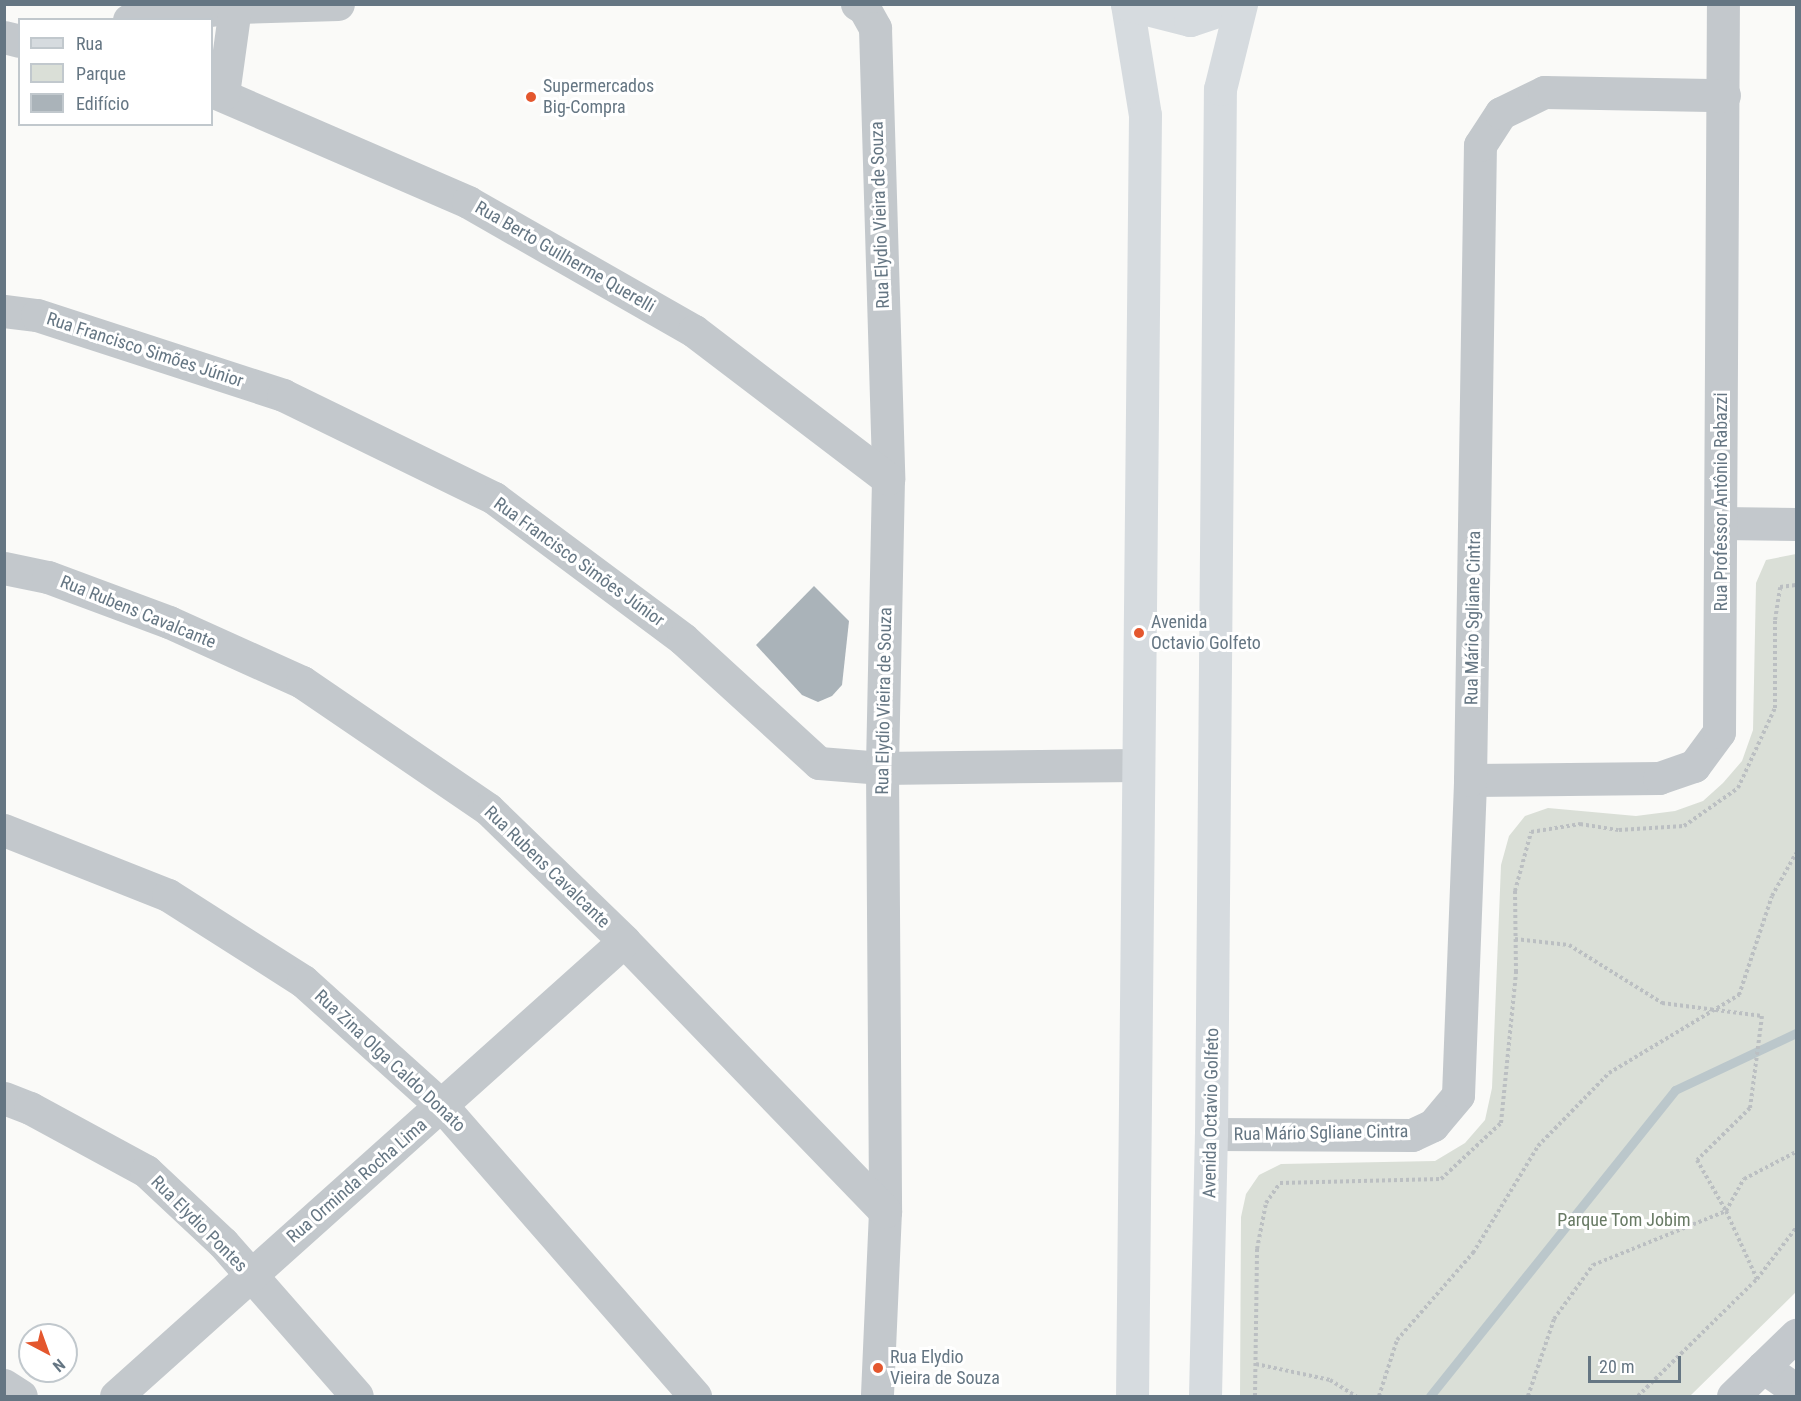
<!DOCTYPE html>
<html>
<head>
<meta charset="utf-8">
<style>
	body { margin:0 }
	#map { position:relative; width:1801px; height:1401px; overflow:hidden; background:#fafaf8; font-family:"Roboto Condensed",sans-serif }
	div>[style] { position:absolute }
	.green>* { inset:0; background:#dadfd7 }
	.stream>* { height:9px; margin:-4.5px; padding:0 4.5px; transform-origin:4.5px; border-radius:4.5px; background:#bbc7cb }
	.building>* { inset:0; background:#aab3b9 }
	.path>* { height:4px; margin-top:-2px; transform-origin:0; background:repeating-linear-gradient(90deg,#bbbfc2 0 3px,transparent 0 6px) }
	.street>* { height:33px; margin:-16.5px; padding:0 16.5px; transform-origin:16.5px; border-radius:16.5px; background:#c3c8cc }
	.secondary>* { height:33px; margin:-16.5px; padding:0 16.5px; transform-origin:16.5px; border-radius:16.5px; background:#d6dbdf }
	.dots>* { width:16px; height:16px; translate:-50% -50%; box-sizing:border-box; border:3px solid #fff; border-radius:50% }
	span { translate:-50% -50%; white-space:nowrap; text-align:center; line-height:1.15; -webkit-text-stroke:6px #fff; paint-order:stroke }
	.poi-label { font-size:18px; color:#657683 }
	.left { translate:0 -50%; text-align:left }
	.street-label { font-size:18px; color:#657683 }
	.park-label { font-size:18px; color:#687a64 }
	.frame { position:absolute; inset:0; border:6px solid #657683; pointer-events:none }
	.legend { position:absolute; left:18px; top:18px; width:195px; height:108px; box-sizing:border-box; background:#fff; border:2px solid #c1c8cd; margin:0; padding:8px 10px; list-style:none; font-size:18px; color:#657683 }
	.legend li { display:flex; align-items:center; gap:12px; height:30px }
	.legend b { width:30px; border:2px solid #c1c8cd }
	.north { position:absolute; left:18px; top:1323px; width:60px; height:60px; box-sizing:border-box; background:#fff; border:2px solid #c1c8cd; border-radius:50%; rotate:139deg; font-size:16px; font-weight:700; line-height:24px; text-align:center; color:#657683 }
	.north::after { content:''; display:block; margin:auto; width:21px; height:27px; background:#e4572e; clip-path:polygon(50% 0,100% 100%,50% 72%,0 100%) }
	.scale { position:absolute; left:1588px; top:1356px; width:93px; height:27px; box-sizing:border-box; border:3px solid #657683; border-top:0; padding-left:8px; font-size:18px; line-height:21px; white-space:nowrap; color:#657683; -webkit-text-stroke:4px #fff; paint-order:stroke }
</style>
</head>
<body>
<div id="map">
	<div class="green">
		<div style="clip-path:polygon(1796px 554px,1796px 1292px,1690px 1396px,1240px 1396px,1241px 1217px,1246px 1194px,1259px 1175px,1281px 1164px,1435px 1161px,1465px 1143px,1485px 1120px,1492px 1088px,1501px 865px,1509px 836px,1525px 816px,1548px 808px,1636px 816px,1675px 811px,1703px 801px,1723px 783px,1742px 761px,1753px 730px,1756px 583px,1766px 560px)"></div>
	</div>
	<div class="stream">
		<div style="left:1430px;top:1396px;width:392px;rotate:-51.3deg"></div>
		<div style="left:1675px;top:1090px;width:134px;rotate:-25.2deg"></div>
	</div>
	<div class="building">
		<div style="clip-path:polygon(814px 586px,849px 621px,842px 685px,832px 696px,818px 702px,802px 695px,756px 645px)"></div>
	</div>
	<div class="path">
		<div style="left:1515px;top:939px;width:54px;rotate:6.3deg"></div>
		<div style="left:1569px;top:945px;width:110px;rotate:31.9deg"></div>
		<div style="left:1662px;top:1003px;width:101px;rotate:7.4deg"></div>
		<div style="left:1762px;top:1016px;width:93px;rotate:97.4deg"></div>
		<div style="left:1750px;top:1108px;width:74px;rotate:135.5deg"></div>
		<div style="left:1697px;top:1160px;width:59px;rotate:60.4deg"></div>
		<div style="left:1726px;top:1211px;width:75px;rotate:65.5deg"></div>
		<div style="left:1256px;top:1364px;width:76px;rotate:12.2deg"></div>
		<div style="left:1330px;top:1380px;width:31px;rotate:32deg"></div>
		<div style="left:1255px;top:1396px;width:147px;rotate:-89.2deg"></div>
		<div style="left:1257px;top:1249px;width:47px;rotate:-78.9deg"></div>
		<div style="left:1266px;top:1203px;width:24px;rotate:-55deg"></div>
		<div style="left:1280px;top:1183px;width:161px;rotate:-1.4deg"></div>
		<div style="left:1441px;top:1179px;width:82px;rotate:-43deg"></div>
		<div style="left:1501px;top:1123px;width:152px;rotate:-84.3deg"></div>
		<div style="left:1516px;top:972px;width:81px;rotate:-90.7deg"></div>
		<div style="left:1515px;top:891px;width:61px;rotate:-74.8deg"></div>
		<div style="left:1531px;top:832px;width:50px;rotate:-9.3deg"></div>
		<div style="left:1580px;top:824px;width:39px;rotate:9deg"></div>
		<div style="left:1619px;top:830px;width:65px;rotate:-3.5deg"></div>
		<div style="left:1684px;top:826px;width:66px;rotate:-35.1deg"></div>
		<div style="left:1738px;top:788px;width:88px;rotate:-65.2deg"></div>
		<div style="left:1775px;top:708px;width:88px;rotate:-90deg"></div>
		<div style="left:1775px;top:620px;width:33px;rotate:-81deg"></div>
		<div style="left:1780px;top:587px;width:16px;rotate:-7deg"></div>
		<div style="left:1379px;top:1396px;width:59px;rotate:-72.2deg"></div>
		<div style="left:1397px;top:1340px;width:116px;rotate:-48.9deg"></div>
		<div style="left:1473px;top:1253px;width:125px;rotate:-58.7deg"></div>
		<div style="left:1538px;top:1146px;width:102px;rotate:-45.8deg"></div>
		<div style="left:1609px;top:1073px;width:152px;rotate:-31deg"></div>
		<div style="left:1739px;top:995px;width:104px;rotate:-71.6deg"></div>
		<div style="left:1772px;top:896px;width:49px;rotate:-60.8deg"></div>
		<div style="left:1528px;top:1396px;width:81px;rotate:-71.3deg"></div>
		<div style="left:1554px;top:1319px;width:67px;rotate:-54.2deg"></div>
		<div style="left:1593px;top:1265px;width:144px;rotate:-22.1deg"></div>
		<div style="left:1726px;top:1211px;width:37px;rotate:-61deg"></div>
		<div style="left:1744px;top:1179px;width:59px;rotate:-27.4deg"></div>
		<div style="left:1638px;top:1396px;width:167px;rotate:-44.5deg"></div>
		<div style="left:1757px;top:1279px;width:64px;rotate:-52.6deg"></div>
	</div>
	<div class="street">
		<div style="left:857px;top:4px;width:8px;rotate:30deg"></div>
		<div style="left:864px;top:8px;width:23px;rotate:61deg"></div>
		<div style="left:875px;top:28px;width:451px;rotate:88.3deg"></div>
		<div style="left:888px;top:479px;width:289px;rotate:91.2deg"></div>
		<div style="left:882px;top:768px;width:443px;rotate:89.6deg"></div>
		<div style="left:885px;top:1211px;width:185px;rotate:92.5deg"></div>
		<div style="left:129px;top:20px;width:107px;rotate:-7deg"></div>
		<div style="left:235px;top:7px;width:103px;rotate:-1.7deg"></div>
		<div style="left:4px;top:37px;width:16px;rotate:14deg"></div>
		<div style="left:212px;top:91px;width:279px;rotate:23.4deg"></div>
		<div style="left:468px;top:202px;width:260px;rotate:29.7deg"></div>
		<div style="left:694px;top:331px;width:244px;rotate:37.3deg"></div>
		<div style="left:223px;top:94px;width:88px;rotate:-82.1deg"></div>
		<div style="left:4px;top:311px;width:33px;rotate:7deg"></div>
		<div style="left:37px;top:315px;width:259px;rotate:18deg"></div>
		<div style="left:283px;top:395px;width:235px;rotate:26deg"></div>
		<div style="left:494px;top:498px;width:236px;rotate:36.7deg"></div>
		<div style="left:683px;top:639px;width:184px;rotate:42.4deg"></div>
		<div style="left:819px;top:763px;width:63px;rotate:4.5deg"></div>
		<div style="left:882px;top:768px;width:255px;rotate:-0.7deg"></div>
		<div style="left:1721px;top:523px;width:75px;rotate:0.8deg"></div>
		<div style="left:4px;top:568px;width:45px;rotate:11.6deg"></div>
		<div style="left:48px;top:577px;width:129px;rotate:20.4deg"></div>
		<div style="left:169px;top:622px;width:146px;rotate:24.3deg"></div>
		<div style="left:302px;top:682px;width:225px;rotate:34.3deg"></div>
		<div style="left:488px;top:809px;width:190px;rotate:44.1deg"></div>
		<div style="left:624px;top:941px;width:376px;rotate:46deg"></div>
		<div style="left:1470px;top:780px;width:189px;rotate:-0.6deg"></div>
		<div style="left:1659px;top:778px;width:37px;rotate:-19deg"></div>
		<div style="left:1694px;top:766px;width:42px;rotate:-53.7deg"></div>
		<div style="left:1719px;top:732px;width:728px;rotate:-89.69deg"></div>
		<div style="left:4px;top:830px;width:176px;rotate:21.6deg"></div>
		<div style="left:168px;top:895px;width:160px;rotate:32.5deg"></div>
		<div style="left:303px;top:981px;width:187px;rotate:42deg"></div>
		<div style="left:442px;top:1106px;width:385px;rotate:48.9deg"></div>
		<div style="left:4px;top:1098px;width:28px;rotate:21deg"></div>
		<div style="left:30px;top:1108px;width:132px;rotate:28.5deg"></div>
		<div style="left:146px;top:1171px;width:105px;rotate:43.1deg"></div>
		<div style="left:223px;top:1243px;width:203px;rotate:48.8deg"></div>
		<div style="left:1211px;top:1134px;width:201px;rotate:0.3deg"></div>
		<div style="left:1412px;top:1135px;width:23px;rotate:-25deg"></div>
		<div style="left:1433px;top:1125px;width:39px;rotate:-50deg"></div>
		<div style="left:1458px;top:1095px;width:315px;rotate:-87.8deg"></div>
		<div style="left:1470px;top:780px;width:635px;rotate:-89.1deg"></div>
		<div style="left:1480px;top:145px;width:38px;rotate:-57deg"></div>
		<div style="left:1501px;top:113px;width:48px;rotate:-26deg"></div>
		<div style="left:1544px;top:92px;width:180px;rotate:1deg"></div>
		<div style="left:1763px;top:1367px;width:40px;rotate:34.9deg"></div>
		<div style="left:4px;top:1385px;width:20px;rotate:33deg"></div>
		<div style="left:116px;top:1396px;width:682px;rotate:-41.85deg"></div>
		<div style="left:1733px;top:1396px;width:88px;rotate:-44.1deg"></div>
	</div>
	<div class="secondary">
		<div style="left:1127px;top:4px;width:112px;rotate:80.8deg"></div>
		<div style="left:1145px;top:115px;width:1281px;rotate:90.58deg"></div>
		<div style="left:1127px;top:4px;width:65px;rotate:14.3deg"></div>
		<div style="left:1190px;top:20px;width:51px;rotate:-18.4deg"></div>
		<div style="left:1205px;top:1396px;width:262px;rotate:-88.7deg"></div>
		<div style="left:1211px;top:1134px;width:1045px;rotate:-89.51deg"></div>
		<div style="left:1220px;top:89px;width:88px;rotate:-76.1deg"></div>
	</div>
	<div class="dots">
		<div style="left:531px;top:97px;background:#e4572e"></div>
		<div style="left:1139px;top:633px;background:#e4572e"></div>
		<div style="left:878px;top:1368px;background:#e4572e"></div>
	</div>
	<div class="poi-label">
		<span class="left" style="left:543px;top:97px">Supermercados<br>Big-Compra</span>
		<span class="left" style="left:1151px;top:633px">Avenida<br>Octavio Golfeto</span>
		<span class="left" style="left:890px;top:1368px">Rua Elydio<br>Vieira de Souza</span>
	</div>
	<div class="street-label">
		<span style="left:880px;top:215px;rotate:-92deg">Rua Elydio Vieira de Souza</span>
		<span style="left:565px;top:257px;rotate:30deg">Rua Berto Guilherme Querelli</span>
		<span style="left:145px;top:350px;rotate:18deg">Rua Francisco Simões Júnior</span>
		<span style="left:1721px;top:502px;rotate:-90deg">Rua Professor Antônio Rabazzi</span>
		<span style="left:579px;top:562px;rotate:36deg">Rua Francisco Simões Júnior</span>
		<span style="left:138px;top:612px;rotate:22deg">Rua Rubens Cavalcante</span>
		<span style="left:1473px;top:618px;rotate:-89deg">Rua Mário Sgliane Cintra</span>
		<span style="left:884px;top:701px;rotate:-89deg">Rua Elydio Vieira de Souza</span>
		<span style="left:547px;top:867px;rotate:44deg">Rua Rubens Cavalcante</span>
		<span style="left:390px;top:1061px;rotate:43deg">Rua Zina Olga Caldo Donato</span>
		<span style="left:1211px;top:1113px;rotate:-89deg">Avenida Octavio Golfeto</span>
		<span style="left:1321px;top:1133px;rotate:-1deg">Rua Mário Sgliane Cintra</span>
		<span style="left:357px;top:1181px;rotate:-41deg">Rua Orminda Rocha Lima</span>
		<span style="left:199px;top:1224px;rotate:45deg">Rua Elydio Pontes</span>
	</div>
	<div class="park-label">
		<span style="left:1624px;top:1220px">Parque Tom Jobim</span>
	</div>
	<div class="frame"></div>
	<ul class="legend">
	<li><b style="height:8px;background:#d6dbdf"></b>Rua</li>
	<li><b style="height:16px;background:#dadfd7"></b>Parque</li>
	<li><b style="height:16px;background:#aab3b9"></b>Edifício</li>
	</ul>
	<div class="north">N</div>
	<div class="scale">20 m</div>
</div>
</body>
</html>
